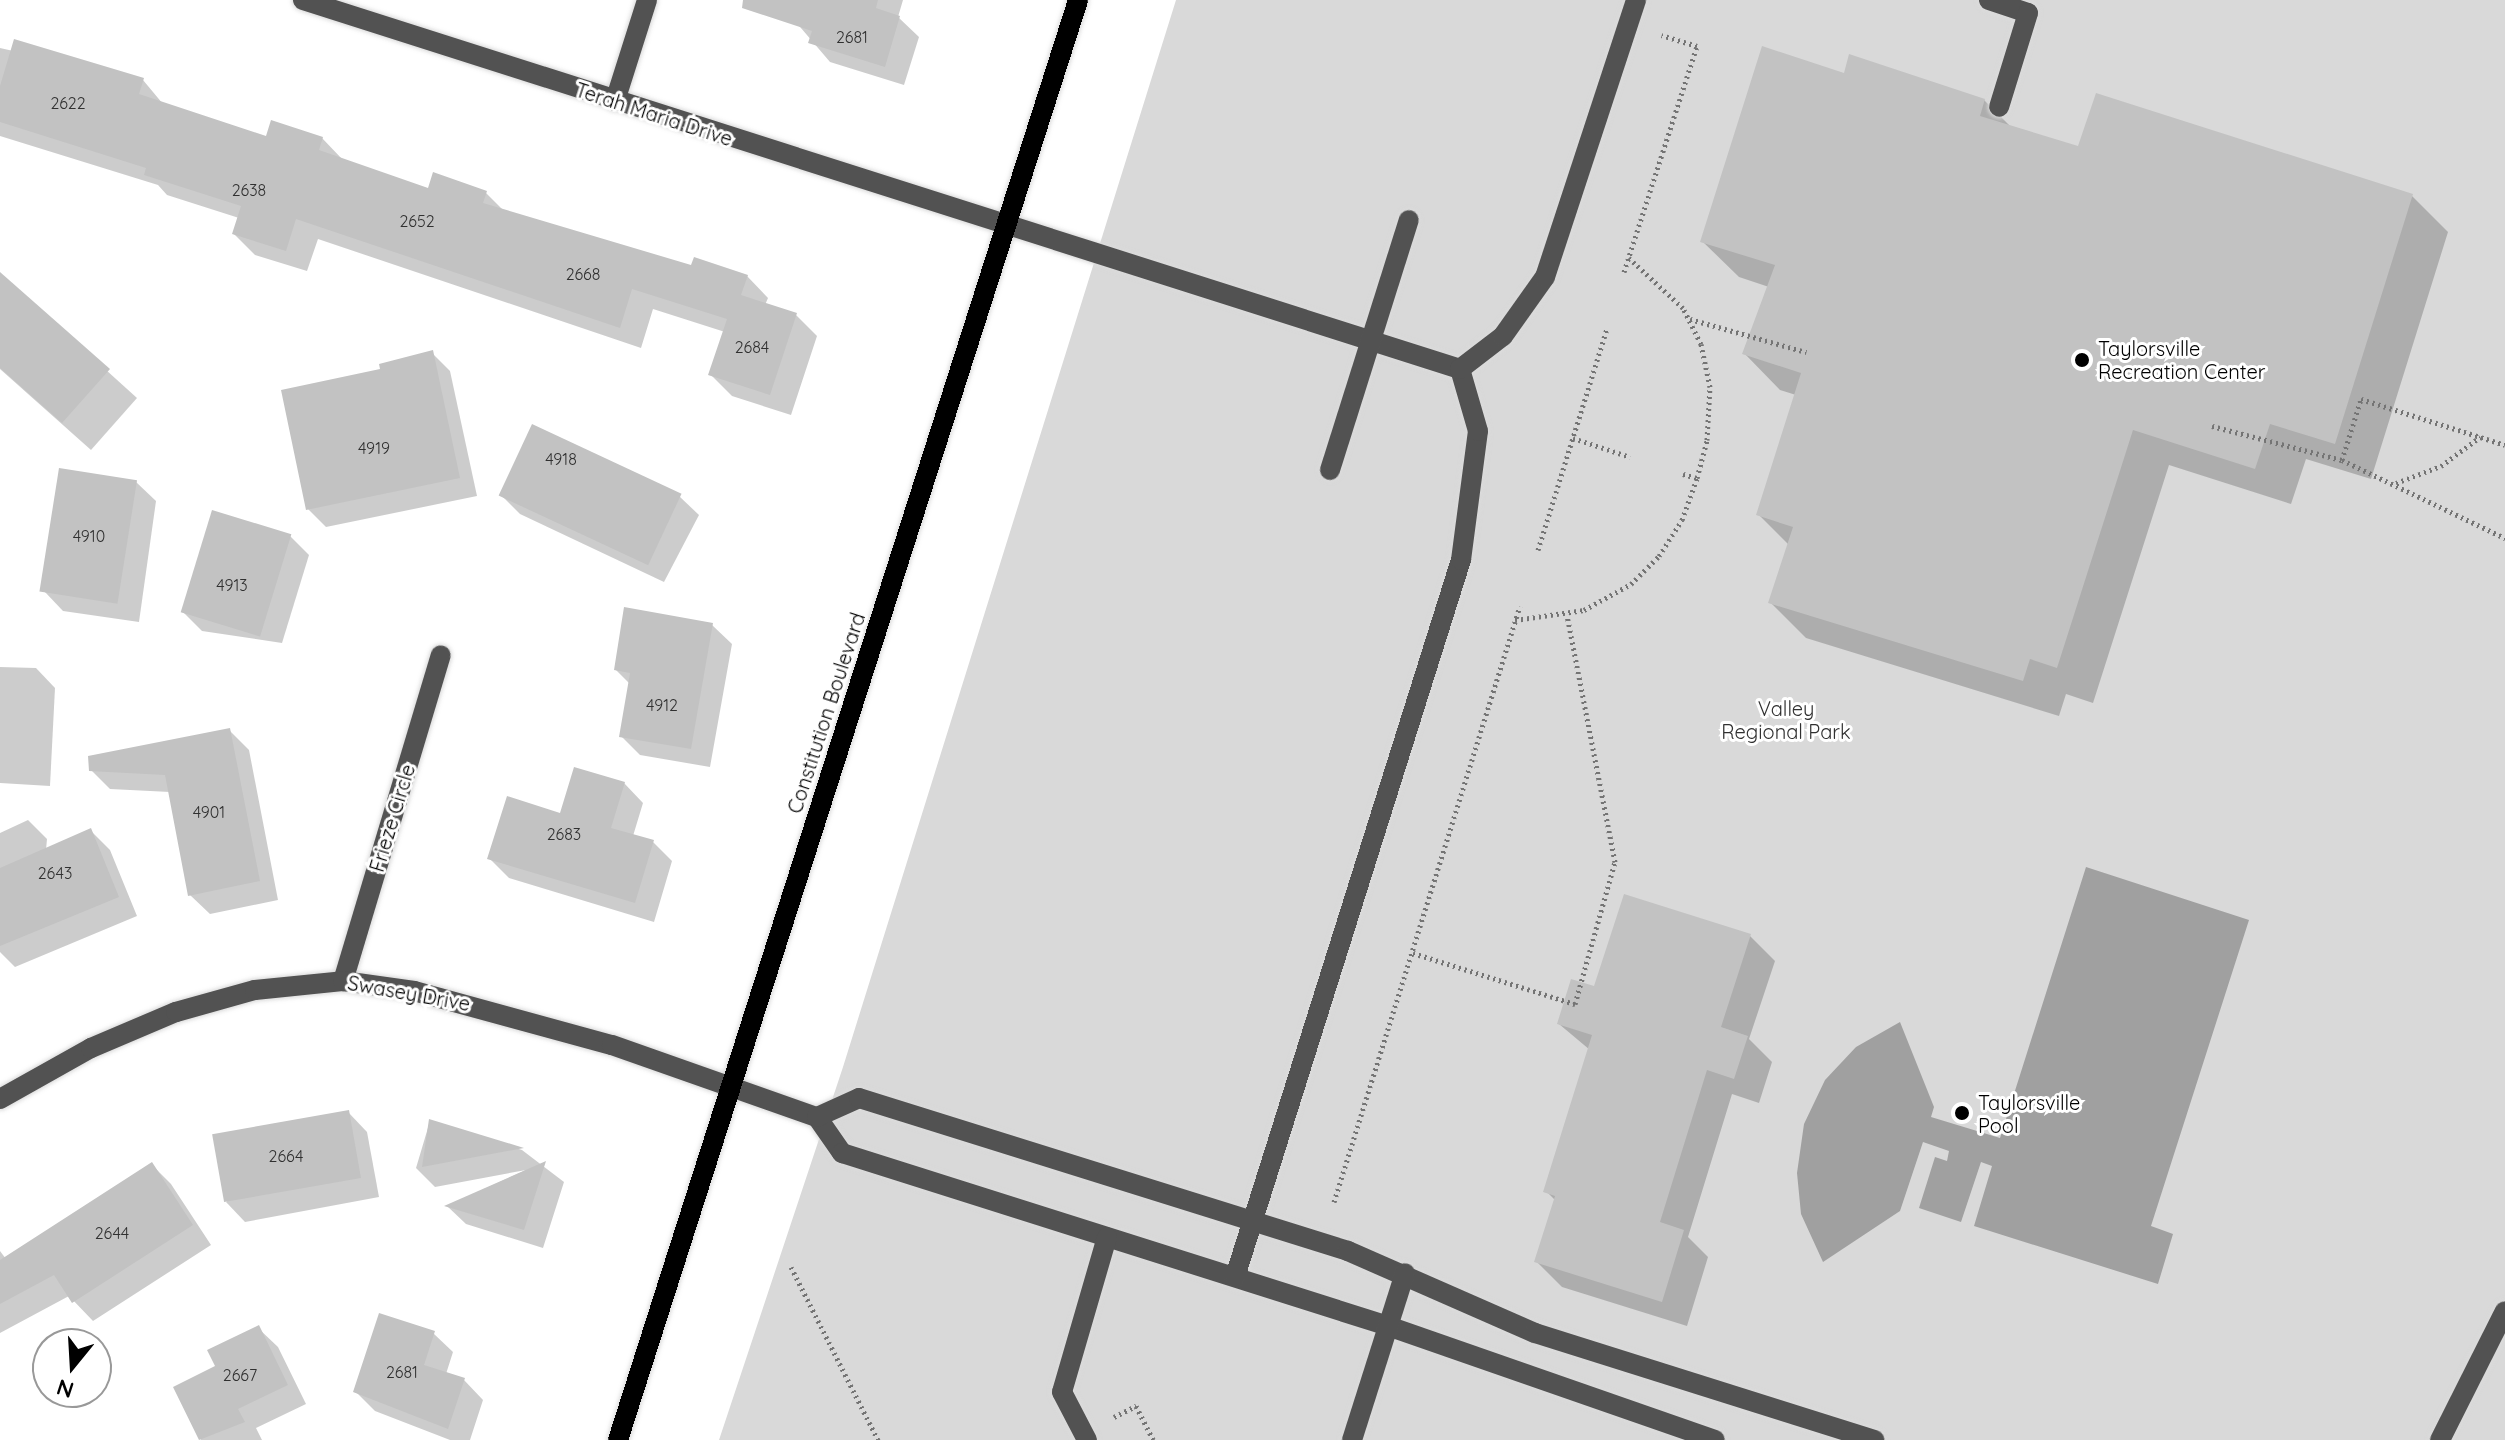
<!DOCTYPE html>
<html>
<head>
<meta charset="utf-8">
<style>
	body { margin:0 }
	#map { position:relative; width:2505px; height:1440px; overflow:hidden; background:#fff; font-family:Quicksand,sans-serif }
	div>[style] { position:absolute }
	.green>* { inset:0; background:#d9d9d9 }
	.water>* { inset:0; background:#a0a0a0 }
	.shadow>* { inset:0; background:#0003 }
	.building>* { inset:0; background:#c2c2c2; transform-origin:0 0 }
	.path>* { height:5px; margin-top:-2.5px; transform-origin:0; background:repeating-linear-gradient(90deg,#747474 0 2px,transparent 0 6px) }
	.roads { filter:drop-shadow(0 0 2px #dbdbdb) drop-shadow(0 0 2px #dbdbdb) }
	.minor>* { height:20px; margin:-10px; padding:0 10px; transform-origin:10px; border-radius:10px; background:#525252 }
	.major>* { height:20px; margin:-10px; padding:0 10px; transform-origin:10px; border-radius:10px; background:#000 }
	.dots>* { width:22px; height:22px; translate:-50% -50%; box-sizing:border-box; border:4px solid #fff; border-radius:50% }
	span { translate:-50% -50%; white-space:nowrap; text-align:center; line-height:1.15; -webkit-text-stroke:6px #fff; paint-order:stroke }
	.number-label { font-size:16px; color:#303030 }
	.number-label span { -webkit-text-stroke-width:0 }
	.street-label { font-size:20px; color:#000 }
	.poi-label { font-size:20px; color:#000 }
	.left { translate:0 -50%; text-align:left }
	.park-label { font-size:20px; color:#303030 }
	.north { position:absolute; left:32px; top:1328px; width:80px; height:80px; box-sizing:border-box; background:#fff; border:2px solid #999; border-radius:50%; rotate:198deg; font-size:22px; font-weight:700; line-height:32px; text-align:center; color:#000 }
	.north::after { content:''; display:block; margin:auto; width:28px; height:36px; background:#000; clip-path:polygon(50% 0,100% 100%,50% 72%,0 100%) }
</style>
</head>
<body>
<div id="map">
	<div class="green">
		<div style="clip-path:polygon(1176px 0,2505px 0,2505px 1440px,719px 1440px,843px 1067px)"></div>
	</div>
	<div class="water">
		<div style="clip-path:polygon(2086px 867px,2249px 920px,2151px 1226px,2173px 1234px,2158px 1284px,1974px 1226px,1992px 1166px,1981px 1162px,1961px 1222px,1919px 1208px,1935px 1157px,1947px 1161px,1949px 1151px,1923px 1142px,1900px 1211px,1823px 1262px,1801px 1214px,1797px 1173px,1804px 1124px,1825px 1080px,1856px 1047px,1900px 1022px,1934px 1107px,1931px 1117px,2000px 1138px)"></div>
	</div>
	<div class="shadow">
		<div style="clip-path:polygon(793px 0,903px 0,898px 17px,919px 37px,904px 85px,830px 62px,789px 14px)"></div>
		<div style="clip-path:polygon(0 48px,143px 80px,163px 104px,268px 138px,322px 138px,343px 160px,430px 190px,486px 193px,504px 211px,692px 267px,747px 276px,768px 298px,765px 305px,796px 315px,817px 336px,791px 415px,732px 396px,711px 375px,725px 332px,653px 309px,641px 348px,318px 239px,307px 271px,255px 255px,234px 234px,239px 218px,167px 195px,158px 185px,0 136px)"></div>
		<div style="clip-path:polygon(1845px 75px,1984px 100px,2012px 128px,2080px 149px,2412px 196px,2448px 232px,2371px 479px,2306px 459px,2291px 504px,2169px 465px,2093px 703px,2066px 694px,2059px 716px,1806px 638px,1770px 602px,1789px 545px,1758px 514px,1796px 395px,1780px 390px,1744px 353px,1769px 287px,1739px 277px,1702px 241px)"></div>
		<div style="clip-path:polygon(0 274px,137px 398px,91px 450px,0 369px)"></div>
		<div style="clip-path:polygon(432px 353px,450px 371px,477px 496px,326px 527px,308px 509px,383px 371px)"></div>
		<div style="clip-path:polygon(136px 482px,156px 501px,139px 622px,63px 611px,44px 591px)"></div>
		<div style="clip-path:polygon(500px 494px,679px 496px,699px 515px,664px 582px,520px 514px)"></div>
		<div style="clip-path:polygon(290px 536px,309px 555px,282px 643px,202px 631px,183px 612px)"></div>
		<div style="clip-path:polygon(712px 625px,732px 644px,710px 767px,640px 755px,621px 736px,630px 684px,616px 670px)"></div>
		<div style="clip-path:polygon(0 667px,36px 668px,55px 688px,50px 786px,0 783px)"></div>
		<div style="clip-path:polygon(229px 730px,249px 750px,278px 900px,210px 914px,190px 895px,170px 792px,110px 789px,91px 770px)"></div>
		<div style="clip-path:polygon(624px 783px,643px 803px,633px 836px,653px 842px,672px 861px,654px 922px,509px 878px,490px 859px)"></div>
		<div style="clip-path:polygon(28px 820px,47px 839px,46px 850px,91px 831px,110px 850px,137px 916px,15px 967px,0 952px,0 833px)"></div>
		<div style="clip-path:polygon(1750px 936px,1775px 961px,1749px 1039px,1772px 1062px,1759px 1103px,1732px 1094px,1688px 1237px,1708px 1257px,1687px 1326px,1562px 1287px,1537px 1262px,1556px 1201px,1546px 1191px,1590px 1050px,1559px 1024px,1595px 989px)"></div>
		<div style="clip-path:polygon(348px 1112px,367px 1132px,379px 1197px,245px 1222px,226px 1202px)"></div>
		<div style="clip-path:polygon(430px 1121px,522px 1150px,564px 1182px,543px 1248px,466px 1224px,447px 1206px,526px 1170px,435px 1187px,416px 1168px)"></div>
		<div style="clip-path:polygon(152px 1165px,171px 1184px,211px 1245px,93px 1321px,69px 1296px,0 1333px,0 1251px,6px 1259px)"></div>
		<div style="clip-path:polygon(258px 1328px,278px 1347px,306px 1404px,256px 1428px,262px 1440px,201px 1440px,176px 1388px,218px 1367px)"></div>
		<div style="clip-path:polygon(433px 1333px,453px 1352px,446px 1374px,464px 1380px,483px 1400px,470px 1440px,450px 1440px,375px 1411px,355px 1391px)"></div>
	</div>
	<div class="building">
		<div style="clip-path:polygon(743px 0,878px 0,876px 8px,900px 16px,885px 67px,808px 43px,812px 31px,742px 8px)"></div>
		<div style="clip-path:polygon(14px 39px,144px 78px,139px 94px,266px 136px,271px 120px,323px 137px,319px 150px,428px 188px,433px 172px,487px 191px,483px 203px,691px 265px,694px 257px,748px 275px,741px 295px,797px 313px,770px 395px,708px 375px,727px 319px,632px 289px,620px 328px,296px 219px,286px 251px,232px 234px,241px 206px,144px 175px,146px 168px,0 122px,0 86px)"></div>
		<div style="clip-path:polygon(1762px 46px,1844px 73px,1849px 54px,1985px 99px,1980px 116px,2078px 146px,2096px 93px,2413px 194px,2335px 444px,2270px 424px,2255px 469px,2133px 430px,2057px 668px,2030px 659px,2023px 681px,1768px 603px,1793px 527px,1756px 515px,1801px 373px,1742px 354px,1775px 265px,1700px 242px)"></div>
		<div style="clip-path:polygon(0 272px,110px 369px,62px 423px,0 368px)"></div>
		<div style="clip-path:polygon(433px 350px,460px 478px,306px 510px,281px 390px,380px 369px,379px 364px)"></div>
		<div style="left:532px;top:424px;width:165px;height:79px;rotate:25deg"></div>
		<div style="left:59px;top:468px;width:79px;height:125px;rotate:9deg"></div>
		<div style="left:212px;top:510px;width:83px;height:107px;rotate:17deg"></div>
		<div style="clip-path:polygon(624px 607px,713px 623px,691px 749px,619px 737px,630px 673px,614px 670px)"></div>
		<div style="clip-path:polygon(230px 728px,260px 881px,188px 896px,165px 775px,89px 771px,88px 756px)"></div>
		<div style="clip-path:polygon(574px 767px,625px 782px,611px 828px,654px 840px,635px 903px,487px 859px,507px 796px,560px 813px)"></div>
		<div style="clip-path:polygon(91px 828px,119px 897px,0 946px,0 868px)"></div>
		<div style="clip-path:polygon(1624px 894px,1751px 934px,1721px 1027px,1748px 1036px,1734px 1079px,1707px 1070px,1660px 1222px,1684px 1230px,1662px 1302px,1534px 1262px,1555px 1196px,1543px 1192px,1592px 1035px,1557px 1024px,1571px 979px,1594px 986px)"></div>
		<div style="left:349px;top:1110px;width:69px;height:139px;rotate:80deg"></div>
		<div style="clip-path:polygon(429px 1119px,524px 1148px,422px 1167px)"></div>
		<div style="clip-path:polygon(546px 1161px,524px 1230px,444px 1206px)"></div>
		<div style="clip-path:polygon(152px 1162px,193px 1225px,72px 1303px,54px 1275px,0 1304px,0 1260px)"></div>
		<div style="clip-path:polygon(379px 1313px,435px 1331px,424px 1365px,465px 1378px,448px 1429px,353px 1392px)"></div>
		<div style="clip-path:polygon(259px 1325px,288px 1385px,238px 1409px,245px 1422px,199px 1440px,173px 1387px,215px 1366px,207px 1350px)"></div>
	</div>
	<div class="path">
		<div style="left:1624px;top:272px;width:237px;rotate:-72.1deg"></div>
		<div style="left:1697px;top:46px;width:37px;rotate:-163deg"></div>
		<div style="left:1690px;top:319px;width:121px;rotate:15.9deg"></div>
		<div style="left:2212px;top:426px;width:134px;rotate:14.7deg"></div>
		<div style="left:2342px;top:460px;width:181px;rotate:25.6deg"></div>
		<div style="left:1573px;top:438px;width:60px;rotate:18.4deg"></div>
		<div style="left:2342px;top:460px;width:64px;rotate:-72.7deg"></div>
		<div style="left:2361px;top:399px;width:151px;rotate:17.7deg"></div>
		<div style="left:1683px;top:474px;width:15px;rotate:16deg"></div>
		<div style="left:2396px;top:483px;width:48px;rotate:-20.7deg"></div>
		<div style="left:2441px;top:466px;width:49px;rotate:-36.6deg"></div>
		<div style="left:1538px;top:550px;width:232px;rotate:-72.7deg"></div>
		<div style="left:1515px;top:620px;width:70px;rotate:-8.2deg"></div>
		<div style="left:1584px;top:610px;width:54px;rotate:-29deg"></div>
		<div style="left:1631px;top:584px;width:40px;rotate:-45deg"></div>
		<div style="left:1659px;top:556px;width:43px;rotate:-57.4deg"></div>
		<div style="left:1682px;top:520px;width:45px;rotate:-70.3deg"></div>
		<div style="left:1697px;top:478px;width:39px;rotate:-75deg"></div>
		<div style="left:1707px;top:440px;width:53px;rotate:-86.8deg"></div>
		<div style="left:1710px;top:387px;width:44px;rotate:-101.8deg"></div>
		<div style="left:1701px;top:344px;width:40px;rotate:-116.6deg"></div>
		<div style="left:1683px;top:308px;width:74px;rotate:-137.2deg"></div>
		<div style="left:1413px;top:953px;width:170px;rotate:17.5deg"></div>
		<div style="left:1575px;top:1004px;width:148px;rotate:-74.3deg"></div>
		<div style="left:1615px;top:862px;width:252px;rotate:-101deg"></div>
		<div style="left:1334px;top:1202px;width:624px;rotate:-72.67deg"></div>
		<div style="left:791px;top:1267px;width:194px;rotate:63.3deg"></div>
		<div style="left:1114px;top:1417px;width:25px;rotate:-27deg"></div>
		<div style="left:1136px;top:1406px;width:38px;rotate:63deg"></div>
	</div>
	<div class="roads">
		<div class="minor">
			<div style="left:303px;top:0;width:1214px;rotate:17.69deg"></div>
			<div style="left:1989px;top:0;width:41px;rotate:18.4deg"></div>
			<div style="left:2028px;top:13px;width:98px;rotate:107.1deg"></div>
			<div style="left:615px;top:101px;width:106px;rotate:-72.4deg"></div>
			<div style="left:1330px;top:470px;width:262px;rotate:-72.5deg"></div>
			<div style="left:343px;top:981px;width:340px;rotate:-73.3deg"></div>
			<div style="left:0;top:1099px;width:104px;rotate:-29.3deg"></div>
			<div style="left:91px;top:1048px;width:92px;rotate:-23deg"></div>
			<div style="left:176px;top:1012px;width:82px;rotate:-15.6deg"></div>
			<div style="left:255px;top:990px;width:88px;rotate:-5.8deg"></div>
			<div style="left:343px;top:981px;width:72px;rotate:8deg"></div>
			<div style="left:414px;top:991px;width:205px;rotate:15.3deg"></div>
			<div style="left:612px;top:1045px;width:217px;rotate:19.4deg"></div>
			<div style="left:817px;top:1117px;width:44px;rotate:55.2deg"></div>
			<div style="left:842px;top:1153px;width:573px;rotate:17.58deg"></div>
			<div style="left:1388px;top:1326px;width:346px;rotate:19.2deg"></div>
			<div style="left:817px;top:1117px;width:46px;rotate:-24.3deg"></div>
			<div style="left:859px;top:1098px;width:512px;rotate:17.37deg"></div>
			<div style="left:1348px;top:1251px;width:204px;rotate:23.7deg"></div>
			<div style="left:1535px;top:1333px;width:356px;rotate:17.5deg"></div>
			<div style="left:1235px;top:1277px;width:752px;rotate:-72.51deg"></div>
			<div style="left:1461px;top:560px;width:130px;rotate:-82.5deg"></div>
			<div style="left:1478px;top:431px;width:65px;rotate:-106.2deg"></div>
			<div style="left:1460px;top:369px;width:54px;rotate:-37.5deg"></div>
			<div style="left:1503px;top:336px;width:72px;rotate:-54.6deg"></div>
			<div style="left:1545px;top:277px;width:292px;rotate:-71.8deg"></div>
			<div style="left:1087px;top:1440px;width:54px;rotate:-117.5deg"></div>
			<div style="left:1062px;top:1392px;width:161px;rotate:-73.8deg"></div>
			<div style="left:1352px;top:1440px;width:175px;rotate:-72.4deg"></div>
			<div style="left:2440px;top:1440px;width:144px;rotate:-63.3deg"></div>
		</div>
		<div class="major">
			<div style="left:618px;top:1440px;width:1512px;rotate:-72.28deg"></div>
		</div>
	</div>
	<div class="dots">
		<div style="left:2082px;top:360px;background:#000"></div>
		<div style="left:1962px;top:1113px;background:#000"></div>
	</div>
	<div class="number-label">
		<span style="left:852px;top:37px">2681</span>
		<span style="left:68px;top:103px">2622</span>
		<span style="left:249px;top:190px">2638</span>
		<span style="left:417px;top:221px">2652</span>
		<span style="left:583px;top:274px">2668</span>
		<span style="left:752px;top:347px">2684</span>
		<span style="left:374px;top:448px">4919</span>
		<span style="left:561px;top:459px">4918</span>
		<span style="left:89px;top:536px">4910</span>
		<span style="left:232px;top:585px">4913</span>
		<span style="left:662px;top:705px">4912</span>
		<span style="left:209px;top:812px">4901</span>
		<span style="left:564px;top:834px">2683</span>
		<span style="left:55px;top:873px">2643</span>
		<span style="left:286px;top:1156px">2664</span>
		<span style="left:112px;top:1233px">2644</span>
		<span style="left:402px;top:1372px">2681</span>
		<span style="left:240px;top:1375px">2667</span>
	</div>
	<div class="street-label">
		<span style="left:654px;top:114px;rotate:18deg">Terah Maria Drive</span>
		<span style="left:826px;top:713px;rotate:-72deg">Constitution Boulevard</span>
		<span style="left:392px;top:818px;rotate:-73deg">Frieze Circle</span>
		<span style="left:409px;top:993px;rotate:10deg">Swasey Drive</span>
	</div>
	<div class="poi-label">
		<span class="left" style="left:2098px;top:360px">Taylorsville<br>Recreation Center</span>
		<span class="left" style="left:1978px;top:1114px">Taylorsville<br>Pool</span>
	</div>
	<div class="park-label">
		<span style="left:1786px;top:720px">Valley<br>Regional Park</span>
	</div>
	<div class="north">N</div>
</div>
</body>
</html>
